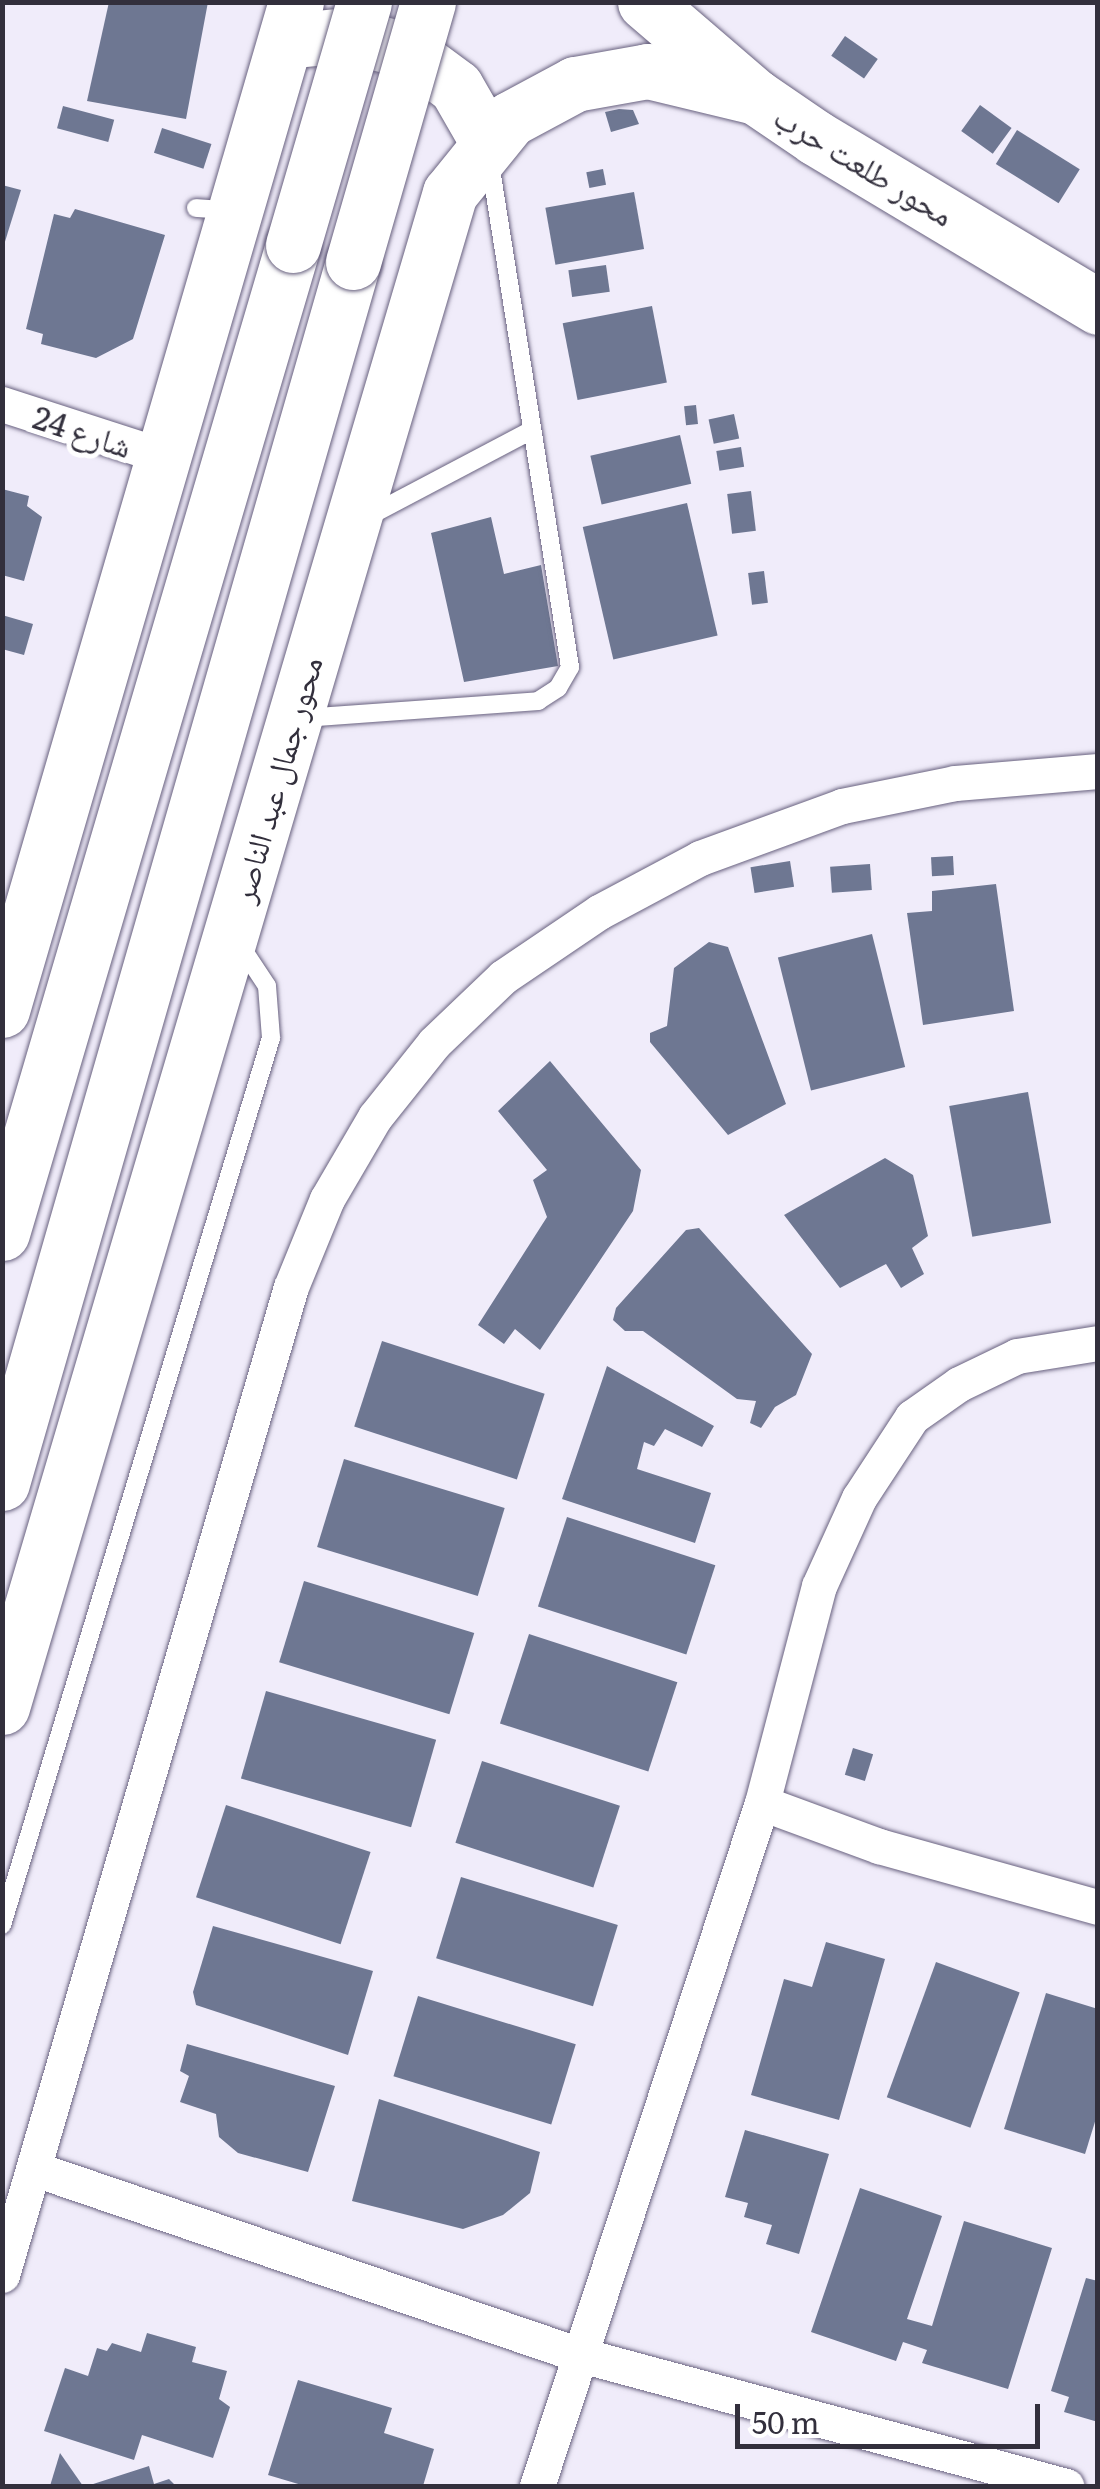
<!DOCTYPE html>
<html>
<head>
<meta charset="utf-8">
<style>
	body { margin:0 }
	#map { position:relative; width:1100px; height:2489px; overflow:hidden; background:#f0ecfa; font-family:Literata,"Noto Naskh Arabic",serif }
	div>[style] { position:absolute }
	.building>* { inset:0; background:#6e7792; transform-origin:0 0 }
	.roads { filter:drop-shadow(0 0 2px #68617f) drop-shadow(0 0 2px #68617f) }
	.service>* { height:18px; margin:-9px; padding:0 9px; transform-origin:9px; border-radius:9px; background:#fff }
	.minor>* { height:35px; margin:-17.5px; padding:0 17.5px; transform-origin:17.5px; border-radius:17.5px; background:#fff }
	.primary>* { height:55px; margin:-27.5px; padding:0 27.5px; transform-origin:27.5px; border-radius:27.5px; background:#fff }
	.bridges { filter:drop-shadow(0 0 2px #68617f) drop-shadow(0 0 2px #68617f) }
	.primary-bridge>* { height:55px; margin:-27.5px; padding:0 27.5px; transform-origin:27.5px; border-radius:27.5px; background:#fff }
	span { translate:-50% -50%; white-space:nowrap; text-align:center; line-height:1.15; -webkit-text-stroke:10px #fff; paint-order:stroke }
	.street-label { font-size:32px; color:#322f3c }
	.frame { position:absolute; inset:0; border:5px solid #322f3c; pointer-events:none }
	.scale { position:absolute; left:735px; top:2404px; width:305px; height:45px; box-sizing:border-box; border:5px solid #322f3c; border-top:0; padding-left:12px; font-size:30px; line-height:35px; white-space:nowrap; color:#322f3c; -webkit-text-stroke:8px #fff; paint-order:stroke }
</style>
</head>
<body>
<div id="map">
	<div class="building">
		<div style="clip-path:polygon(109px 2px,208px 2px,186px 119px,87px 101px)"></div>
		<div style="left:845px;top:36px;width:40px;height:24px;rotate:35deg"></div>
		<div style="left:980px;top:105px;width:39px;height:32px;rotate:36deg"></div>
		<div style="left:63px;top:106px;width:53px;height:23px;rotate:15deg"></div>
		<div style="clip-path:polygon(619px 109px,633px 110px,639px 124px,611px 132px,605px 112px)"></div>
		<div style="left:162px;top:128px;width:52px;height:26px;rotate:18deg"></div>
		<div style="left:1017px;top:130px;width:74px;height:40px;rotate:32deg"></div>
		<div style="left:603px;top:169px;width:16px;height:17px;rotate:79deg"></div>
		<div style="clip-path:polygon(2px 185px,21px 190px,3px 248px,2px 247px)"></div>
		<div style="left:634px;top:192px;width:58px;height:90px;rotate:80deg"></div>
		<div style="clip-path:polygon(75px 209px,165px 235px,133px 339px,96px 358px,41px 344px,43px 334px,26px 329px,54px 214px,70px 218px)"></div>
		<div style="left:606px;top:265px;width:27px;height:38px;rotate:82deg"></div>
		<div style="left:652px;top:306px;width:78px;height:91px;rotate:79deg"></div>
		<div style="left:696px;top:405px;width:19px;height:12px;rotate:84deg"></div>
		<div style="left:734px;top:414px;width:25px;height:26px;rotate:78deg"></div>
		<div style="left:680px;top:435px;width:50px;height:92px;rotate:77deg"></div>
		<div style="left:741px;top:447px;width:20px;height:25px;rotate:81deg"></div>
		<div style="clip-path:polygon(2px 489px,29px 496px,27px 506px,42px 517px,24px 581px,2px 575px)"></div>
		<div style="left:751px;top:491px;width:40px;height:24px;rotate:83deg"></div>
		<div style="left:687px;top:503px;width:136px;height:107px;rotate:77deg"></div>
		<div style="clip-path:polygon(491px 517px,504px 574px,541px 565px,558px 666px,464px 682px,431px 533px)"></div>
		<div style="left:764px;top:571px;width:32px;height:16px;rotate:83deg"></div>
		<div style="clip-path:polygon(2px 615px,33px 624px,24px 655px,2px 649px)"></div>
		<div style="left:953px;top:856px;width:19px;height:22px;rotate:87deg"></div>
		<div style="left:790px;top:861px;width:26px;height:40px;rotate:81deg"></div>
		<div style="left:870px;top:864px;width:26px;height:40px;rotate:86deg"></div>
		<div style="clip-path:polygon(996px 884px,1014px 1011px,923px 1025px,907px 913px,932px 911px,932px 891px)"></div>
		<div style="left:872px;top:934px;width:137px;height:97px;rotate:76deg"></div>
		<div style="clip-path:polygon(709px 942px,728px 947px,786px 1104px,728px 1135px,650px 1042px,650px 1033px,667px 1026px,674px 968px)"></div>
		<div style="clip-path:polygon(550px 1061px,641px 1170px,633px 1211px,540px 1350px,515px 1329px,504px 1344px,478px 1325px,547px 1217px,533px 1180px,547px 1170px,498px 1111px)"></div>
		<div style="left:1028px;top:1092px;width:133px;height:80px;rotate:80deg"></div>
		<div style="clip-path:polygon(885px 1158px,913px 1175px,928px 1236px,912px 1248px,924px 1274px,901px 1288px,886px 1264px,840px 1288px,784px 1215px)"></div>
		<div style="clip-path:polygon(699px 1228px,812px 1354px,796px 1395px,775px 1407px,761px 1428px,750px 1423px,756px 1401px,737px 1399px,643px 1331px,625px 1331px,613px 1320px,616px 1308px,686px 1230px)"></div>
		<div style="left:382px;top:1341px;width:171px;height:90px;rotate:18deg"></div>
		<div style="clip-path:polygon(607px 1366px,714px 1426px,702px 1447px,665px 1429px,654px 1446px,644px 1442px,637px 1469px,711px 1493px,695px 1543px,562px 1499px)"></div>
		<div style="left:344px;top:1459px;width:168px;height:92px;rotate:17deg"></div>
		<div style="left:567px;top:1517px;width:156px;height:94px;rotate:18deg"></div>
		<div style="left:304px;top:1581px;width:178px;height:85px;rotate:17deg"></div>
		<div style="left:529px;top:1634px;width:156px;height:94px;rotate:18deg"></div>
		<div style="left:266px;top:1691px;width:177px;height:91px;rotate:16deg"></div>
		<div style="left:853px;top:1748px;width:21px;height:28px;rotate:17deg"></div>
		<div style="left:482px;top:1761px;width:145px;height:86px;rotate:18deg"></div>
		<div style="left:226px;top:1805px;width:152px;height:97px;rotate:18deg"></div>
		<div style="left:461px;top:1877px;width:164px;height:85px;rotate:17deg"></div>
		<div style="clip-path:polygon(213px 1926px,373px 1971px,348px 2055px,196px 2005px,193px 1992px)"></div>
		<div style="clip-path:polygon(826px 1942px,885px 1959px,839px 2120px,751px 2095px,784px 1979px,812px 1987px)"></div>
		<div style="left:936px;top:1962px;width:89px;height:144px;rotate:20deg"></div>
		<div style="clip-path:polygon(1046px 1993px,1098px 2009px,1098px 2112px,1085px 2154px,1004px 2129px)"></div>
		<div style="left:418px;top:1996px;width:165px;height:84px;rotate:17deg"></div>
		<div style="clip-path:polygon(187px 2044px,335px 2086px,308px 2172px,238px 2153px,219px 2137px,216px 2114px,180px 2102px,189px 2076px,180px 2071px)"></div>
		<div style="clip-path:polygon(379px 2099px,540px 2152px,530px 2193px,503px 2215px,463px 2229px,352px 2201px)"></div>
		<div style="clip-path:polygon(745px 2130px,829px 2154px,799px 2254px,766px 2244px,772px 2225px,744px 2217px,748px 2203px,725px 2197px)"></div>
		<div style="clip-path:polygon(860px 2188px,942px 2216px,907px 2319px,932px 2326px,964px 2221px,1052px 2248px,1008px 2389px,922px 2363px,927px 2350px,903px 2342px,896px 2361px,811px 2332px)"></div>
		<div style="clip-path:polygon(1086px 2278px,1098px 2281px,1098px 2422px,1064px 2412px,1069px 2397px,1051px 2391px)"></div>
		<div style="clip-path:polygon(147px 2333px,196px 2347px,192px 2362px,227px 2371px,219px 2399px,230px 2407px,213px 2458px,142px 2435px,134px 2460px,44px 2431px,65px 2368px,88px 2376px,97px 2348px,107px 2351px,112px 2343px,141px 2352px)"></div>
		<div style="clip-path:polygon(298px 2380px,392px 2408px,384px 2433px,434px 2449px,423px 2486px,305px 2486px,268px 2475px)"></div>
		<div style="clip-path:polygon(60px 2453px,83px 2486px,50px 2486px)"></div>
		<div style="clip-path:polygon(149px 2466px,154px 2484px,169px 2479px,176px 2486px,87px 2486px)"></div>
	</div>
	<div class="roads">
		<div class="service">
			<div style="left:196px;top:208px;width:32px;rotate:4deg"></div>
			<div style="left:367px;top:517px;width:184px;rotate:-27.8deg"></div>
			<div style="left:303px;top:718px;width:236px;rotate:-4.1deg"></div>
			<div style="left:538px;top:701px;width:24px;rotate:-33deg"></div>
			<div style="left:558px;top:688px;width:24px;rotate:-60deg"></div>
			<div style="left:570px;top:667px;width:510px;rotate:-99.02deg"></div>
			<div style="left:2px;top:1925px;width:927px;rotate:-73.13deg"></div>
			<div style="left:271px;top:1038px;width:52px;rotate:-94.4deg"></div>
			<div style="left:267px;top:986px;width:49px;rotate:-123.4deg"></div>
		</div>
		<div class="minor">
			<div style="left:2px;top:404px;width:169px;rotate:17.9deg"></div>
			<div style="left:762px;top:1803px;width:125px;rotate:20.2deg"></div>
			<div style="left:879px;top:1846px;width:227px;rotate:15.6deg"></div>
			<div style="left:35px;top:2169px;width:573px;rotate:18.85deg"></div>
			<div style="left:577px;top:2354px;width:507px;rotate:15.11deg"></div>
			<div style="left:2px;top:2275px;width:1029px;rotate:-73.7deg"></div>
			<div style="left:291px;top:1287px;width:95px;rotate:-67.8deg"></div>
			<div style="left:327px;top:1199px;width:95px;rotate:-59.7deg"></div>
			<div style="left:375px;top:1117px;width:95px;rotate:-51.4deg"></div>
			<div style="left:434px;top:1043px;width:95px;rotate:-43.7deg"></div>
			<div style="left:503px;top:977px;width:116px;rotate:-34.1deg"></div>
			<div style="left:599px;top:912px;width:115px;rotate:-28.1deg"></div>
			<div style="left:700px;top:858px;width:151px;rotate:-20.1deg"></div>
			<div style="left:842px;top:806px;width:115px;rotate:-11.5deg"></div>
			<div style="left:955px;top:783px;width:144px;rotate:-4.8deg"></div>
			<div style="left:537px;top:2486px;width:719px;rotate:-71.77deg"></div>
			<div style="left:762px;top:1803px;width:224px;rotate:-75.3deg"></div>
			<div style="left:819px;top:1586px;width:97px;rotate:-65.6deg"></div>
			<div style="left:859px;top:1498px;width:97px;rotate:-56.8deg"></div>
			<div style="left:912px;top:1417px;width:57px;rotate:-35.1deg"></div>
			<div style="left:959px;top:1384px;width:64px;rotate:-25.8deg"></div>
			<div style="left:1017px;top:1356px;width:82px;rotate:-9.1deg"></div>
		</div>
		<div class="primary">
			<div style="left:645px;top:2px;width:146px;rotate:40.6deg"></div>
			<div style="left:756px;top:97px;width:73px;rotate:34.3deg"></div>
			<div style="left:816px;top:138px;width:329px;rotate:30.9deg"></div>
			<div style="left:306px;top:39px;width:40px;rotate:-5.7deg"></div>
			<div style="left:346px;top:35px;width:62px;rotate:14deg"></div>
			<div style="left:406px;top:50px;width:62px;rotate:36.5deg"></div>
			<div style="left:456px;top:87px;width:62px;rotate:60.1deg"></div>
			<div style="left:2px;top:1010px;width:1050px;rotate:-73.74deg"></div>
			<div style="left:2px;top:1233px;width:1030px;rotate:-73.59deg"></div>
			<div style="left:2px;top:1483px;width:1270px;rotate:-73.96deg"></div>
			<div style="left:2px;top:1707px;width:1579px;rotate:-73.52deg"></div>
			<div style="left:450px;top:193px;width:95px;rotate:-51deg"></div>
			<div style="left:510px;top:119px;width:74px;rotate:-28.3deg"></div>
			<div style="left:575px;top:84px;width:74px;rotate:-10.1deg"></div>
			<div style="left:648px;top:71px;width:111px;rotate:13.5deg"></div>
		</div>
	</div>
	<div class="bridges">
		<div class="primary-bridge">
			<div style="left:293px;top:245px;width:253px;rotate:-73.7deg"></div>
			<div style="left:353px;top:262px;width:271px;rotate:-73.9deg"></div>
		</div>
	</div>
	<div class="street-label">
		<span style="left:865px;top:164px;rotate:31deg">محور طلعت حرب</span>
		<span style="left:83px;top:430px;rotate:18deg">شارع 24</span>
		<span style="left:275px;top:779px;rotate:-74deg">محور جمال عبد الناصر</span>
	</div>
	<div class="frame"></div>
	<div class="scale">50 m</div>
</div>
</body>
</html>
